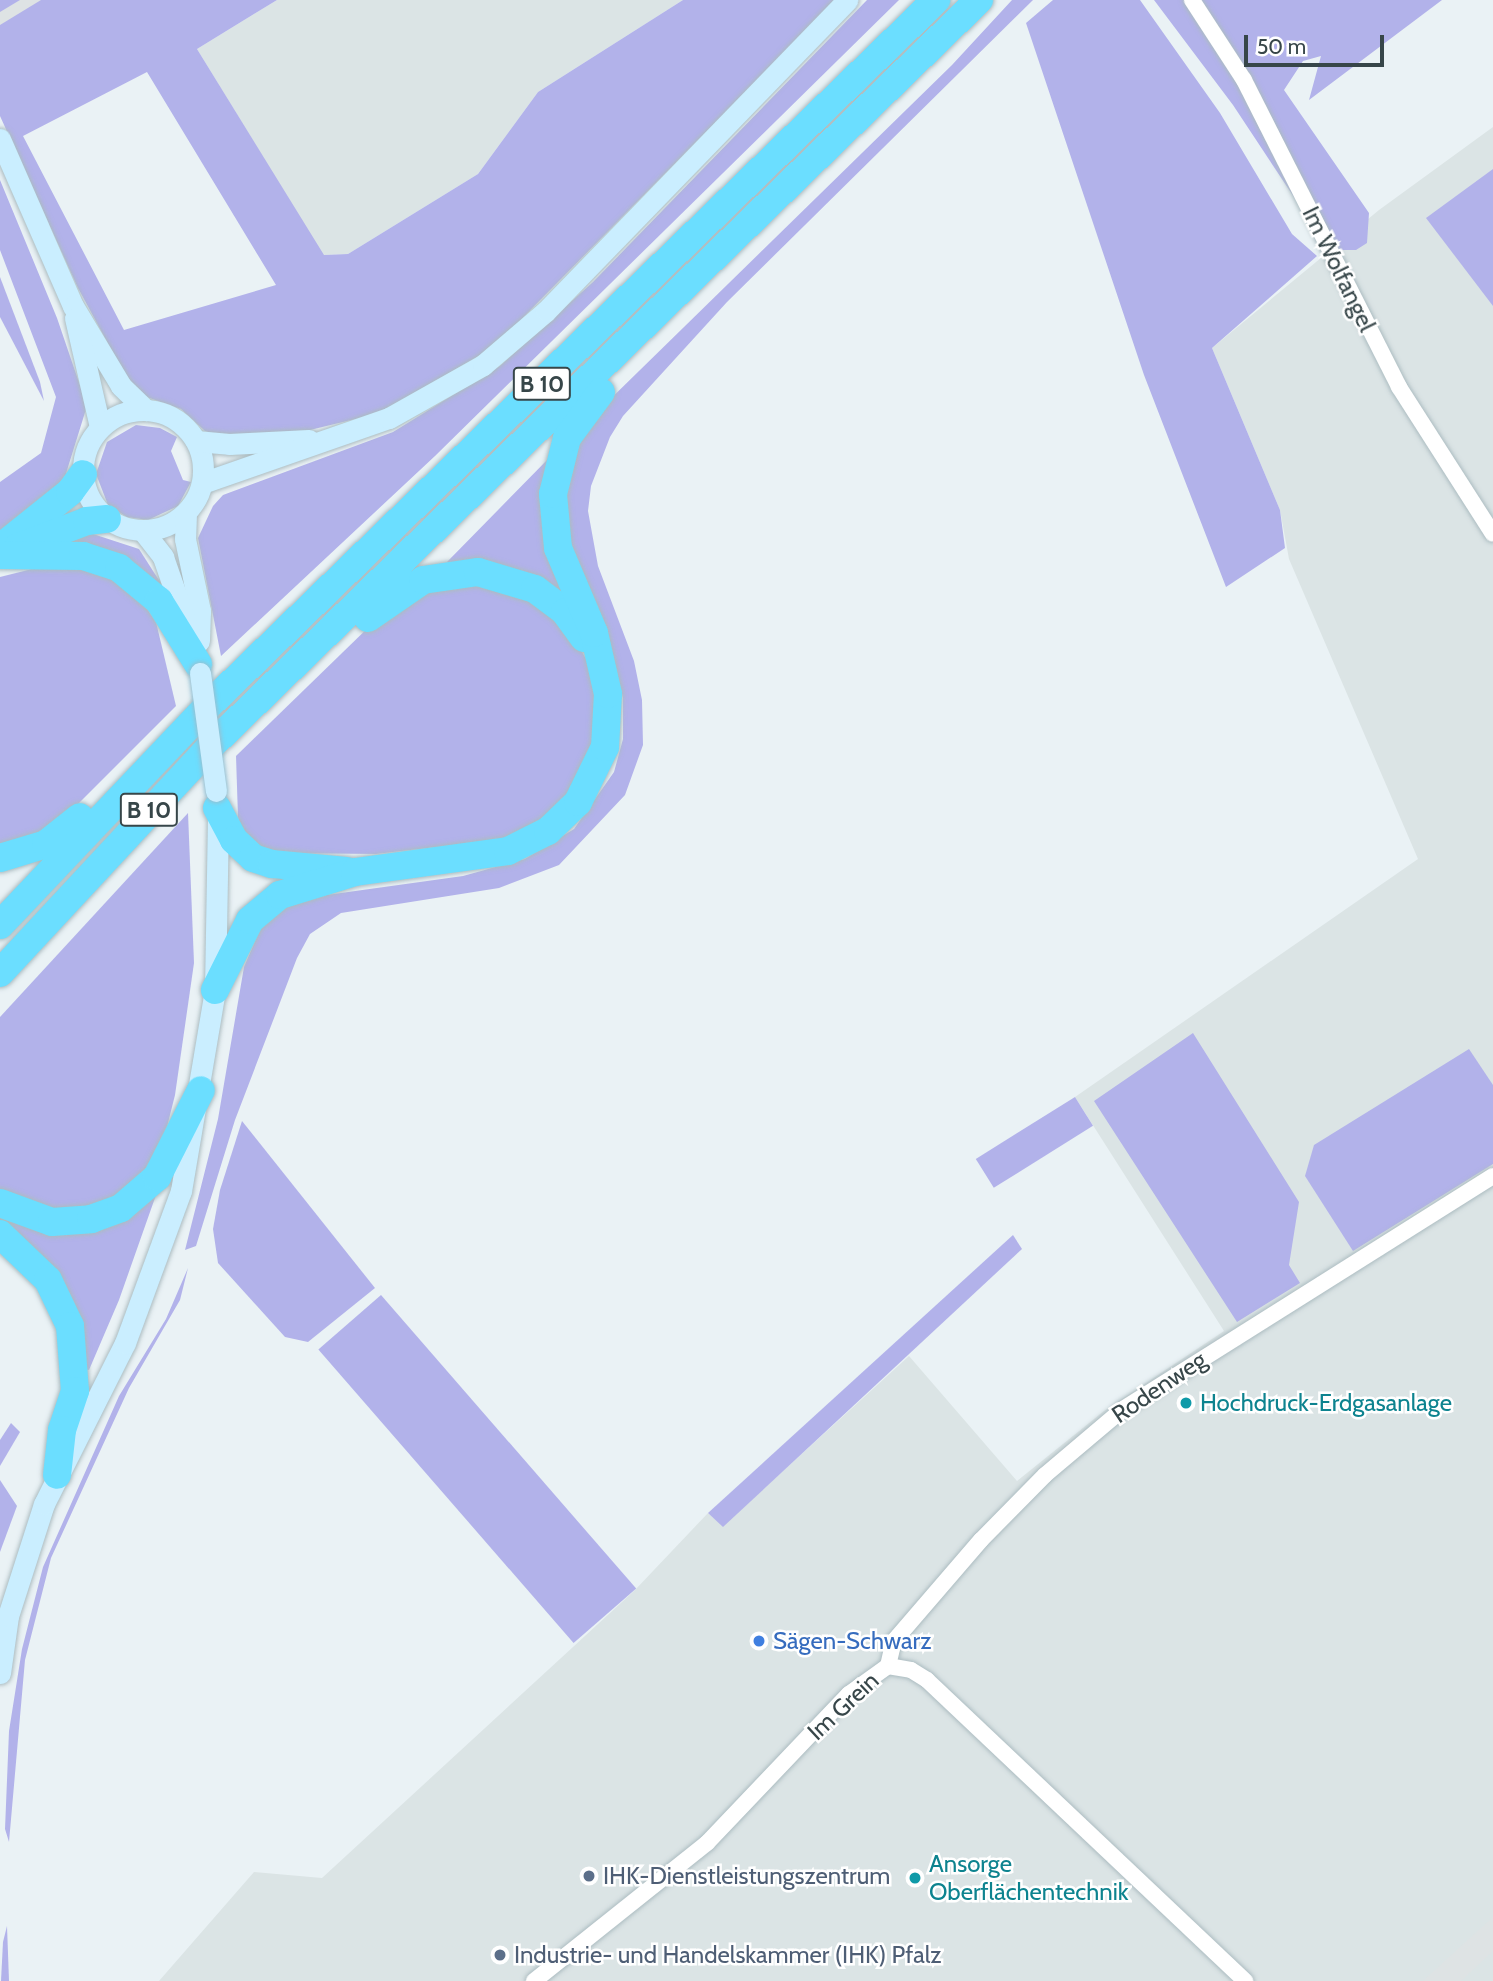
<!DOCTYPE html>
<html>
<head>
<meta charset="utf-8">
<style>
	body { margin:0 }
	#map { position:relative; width:1493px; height:1981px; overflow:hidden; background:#eaf2f5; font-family:Cabin,sans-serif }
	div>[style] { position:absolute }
	.industrial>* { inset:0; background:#dbe4e5 }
	.green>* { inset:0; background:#b2b2ea; transform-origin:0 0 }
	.parking>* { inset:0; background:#dee3e4 }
	.roads { filter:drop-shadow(0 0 2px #acbcc1) drop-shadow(0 0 2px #acbcc1) }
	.street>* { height:16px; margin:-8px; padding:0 8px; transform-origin:8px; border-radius:8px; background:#fff }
	.secondary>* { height:21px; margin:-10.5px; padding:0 10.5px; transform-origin:10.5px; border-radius:10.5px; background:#caeeff }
	.secondary>.ring { margin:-10.5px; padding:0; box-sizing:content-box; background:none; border:21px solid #caeeff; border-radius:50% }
	.highway>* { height:28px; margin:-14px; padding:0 14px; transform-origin:14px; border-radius:14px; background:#6bdeff }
	.bridges { filter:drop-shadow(0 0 2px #96c1d3) drop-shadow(0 0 2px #96c1d3) }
	.secondary-bridge>* { height:21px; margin:-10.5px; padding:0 10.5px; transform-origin:10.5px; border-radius:10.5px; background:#caeeff }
	.dots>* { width:19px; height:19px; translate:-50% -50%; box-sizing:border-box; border:4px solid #fff; border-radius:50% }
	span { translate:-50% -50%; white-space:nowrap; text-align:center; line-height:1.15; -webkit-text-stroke:5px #fff; paint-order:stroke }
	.shield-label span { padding:2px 5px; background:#fff; border:2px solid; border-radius:5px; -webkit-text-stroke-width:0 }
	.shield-label { font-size:23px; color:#374649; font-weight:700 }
	.street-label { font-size:24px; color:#374649 }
	.culture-label { font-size:24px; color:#0d838f }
	.left { translate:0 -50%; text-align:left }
	.shop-label { font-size:24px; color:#366cbe }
	.service-label { font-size:24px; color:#4e5e75 }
	.scale { position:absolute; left:1244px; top:35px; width:140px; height:32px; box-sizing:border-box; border:4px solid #374649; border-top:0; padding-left:9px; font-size:21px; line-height:24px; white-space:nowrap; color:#374649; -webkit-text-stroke:5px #fff; paint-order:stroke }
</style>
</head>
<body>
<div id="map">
	<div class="industrial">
		<div style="clip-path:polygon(277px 0,683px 0,538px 92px,478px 174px,348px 254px,323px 255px,197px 49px)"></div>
		<div style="clip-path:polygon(1493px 127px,1493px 1981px,159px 1981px,254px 1872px,322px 1878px,635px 1590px,708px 1513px,723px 1526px,909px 1356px,1017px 1481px,1104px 1411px,1224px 1331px,1075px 1097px,1418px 859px,1289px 559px,1280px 510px,1212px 348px,1379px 210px)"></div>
	</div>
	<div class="green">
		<div style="clip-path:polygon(evenodd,0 0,277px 0,197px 49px,324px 255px,348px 254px,478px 174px,538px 92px,683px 0,836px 0,494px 347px,380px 413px,310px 430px,222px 437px,205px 431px,181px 409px,141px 395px,131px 386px,78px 288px,0 116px,0 0,147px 72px,276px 285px,124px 330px,23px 136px,147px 72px)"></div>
		<div style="clip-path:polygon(867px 0,899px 0,435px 456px,221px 656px,198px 538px,213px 506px,223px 495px,393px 432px,500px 366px,593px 282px)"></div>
		<div style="clip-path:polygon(1012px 0,1033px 0,727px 302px,623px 416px,610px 437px,591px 486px,588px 511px,598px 566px,634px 661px,642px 700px,643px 745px,625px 795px,559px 865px,499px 888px,341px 913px,310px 934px,297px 958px,235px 1120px,196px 1246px,185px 1250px,218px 1119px,244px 967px,262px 925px,275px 912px,305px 898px,463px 876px,525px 859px,574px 829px,614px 772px,623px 739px,623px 698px,614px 660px,574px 566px,563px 514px,573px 453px,594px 415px,952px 65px)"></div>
		<div style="clip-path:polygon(1053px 0,1140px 0,1220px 113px,1292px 234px,1317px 256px,1212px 348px,1280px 510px,1285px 548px,1226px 587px,1144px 375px,1026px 23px)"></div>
		<div style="clip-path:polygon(1154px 0,1442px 0,1309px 100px,1321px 56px,1303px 61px,1284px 90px,1369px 213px,1367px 243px,1356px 250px,1329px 250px,1233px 105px)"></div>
		<div style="clip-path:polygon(1493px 169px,1493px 306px,1426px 218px)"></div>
		<div style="clip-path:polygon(0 180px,57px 318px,87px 406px,64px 480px,0 531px,0 482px,41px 453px,56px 397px,0 250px)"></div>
		<div style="clip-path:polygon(0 277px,40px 382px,44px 401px,0 317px)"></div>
		<div style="clip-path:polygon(136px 425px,160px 428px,177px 437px,171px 451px,183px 480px,191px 482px,178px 506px,148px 520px,127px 517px,108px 505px,96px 474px,107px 442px)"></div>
		<div style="clip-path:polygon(551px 456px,561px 592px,488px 562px,447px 562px)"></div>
		<div style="clip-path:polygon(90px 533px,139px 549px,169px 596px,60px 546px)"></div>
		<div style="clip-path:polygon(44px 566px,82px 568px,115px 579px,138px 596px,156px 622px,176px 706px,55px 827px,0 847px,0 577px)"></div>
		<div style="clip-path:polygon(476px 581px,536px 600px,575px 639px,587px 661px,594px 683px,594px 740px,587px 762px,563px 800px,547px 816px,504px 839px,376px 854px,271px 853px,258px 849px,242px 832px,238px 817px,236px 756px,376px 620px,424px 590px)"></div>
		<div style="clip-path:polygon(188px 813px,194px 963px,175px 1095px,160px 1155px,133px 1191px,64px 1215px,0 1194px,0 1017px)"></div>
		<div style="clip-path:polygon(1193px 1033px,1299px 1202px,1289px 1265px,1300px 1283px,1237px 1322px,1094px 1101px)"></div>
		<div style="clip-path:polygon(1469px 1049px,1493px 1085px,1493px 1164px,1353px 1251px,1305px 1176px,1314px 1145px)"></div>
		<div style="left:1075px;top:1097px;width:34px;height:117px;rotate:58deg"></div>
		<div style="clip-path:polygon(242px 1121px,375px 1288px,308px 1342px,285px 1337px,218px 1263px,213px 1229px,220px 1190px)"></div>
		<div style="clip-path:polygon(156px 1195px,119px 1300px,89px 1370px,85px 1369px,0 1225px,0 1214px,7px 1218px)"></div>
		<div style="clip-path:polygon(1013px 1235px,1022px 1249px,723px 1527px,708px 1513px)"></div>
		<div style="clip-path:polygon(188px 1268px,180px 1300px,129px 1388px,51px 1558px,25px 1660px,9px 1842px,5px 1829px,9px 1731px,22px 1649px,43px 1567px,119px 1396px,166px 1319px)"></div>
		<div style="left:381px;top:1295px;width:389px;height:83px;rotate:49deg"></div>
		<div style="clip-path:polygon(11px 1423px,20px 1432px,0 1466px,0 1440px)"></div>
		<div style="clip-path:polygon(0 1480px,17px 1506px,0 1552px)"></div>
		<div style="clip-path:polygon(7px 1926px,9px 1981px,1px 1981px,3px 1942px)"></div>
	</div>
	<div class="parking">
		<div style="clip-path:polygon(20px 0,41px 0,0 25px,0 12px)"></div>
		<div style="clip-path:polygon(1493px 1917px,1493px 1951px,1461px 1981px,1423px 1981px)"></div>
	</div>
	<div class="roads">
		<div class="street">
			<div style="left:1192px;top:0;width:95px;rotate:57deg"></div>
			<div style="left:1244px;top:80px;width:344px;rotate:63.2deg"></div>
			<div style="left:1399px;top:387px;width:174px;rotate:57.4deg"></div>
			<div style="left:888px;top:1666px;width:26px;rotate:-77deg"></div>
			<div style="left:894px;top:1641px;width:133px;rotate:-49.3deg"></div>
			<div style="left:981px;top:1540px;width:91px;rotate:-45.4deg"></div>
			<div style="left:1045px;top:1475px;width:102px;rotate:-40.2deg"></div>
			<div style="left:1123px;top:1409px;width:437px;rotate:-32.2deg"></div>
			<div style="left:534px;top:1981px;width:221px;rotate:-38.6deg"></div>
			<div style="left:707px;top:1843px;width:206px;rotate:-46.4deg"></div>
			<div style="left:849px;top:1694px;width:48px;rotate:-35.7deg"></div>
			<div style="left:888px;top:1666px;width:23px;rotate:10deg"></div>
			<div style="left:911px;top:1670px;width:19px;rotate:32deg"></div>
			<div style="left:927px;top:1680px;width:438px;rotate:43.4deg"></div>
		</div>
		<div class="secondary">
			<div style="left:0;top:139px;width:182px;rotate:66.4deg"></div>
			<div style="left:73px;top:306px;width:93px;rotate:59deg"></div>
			<div style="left:121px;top:386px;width:35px;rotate:44deg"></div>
			<div style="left:75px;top:318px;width:112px;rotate:77.1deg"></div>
			<div class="ring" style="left:83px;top:410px;width:99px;height:99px"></div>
			<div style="left:196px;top:441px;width:33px;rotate:5deg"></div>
			<div style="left:229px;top:444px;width:80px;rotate:-2.9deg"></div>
			<div style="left:202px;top:483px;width:198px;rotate:-19.2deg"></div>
			<div style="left:389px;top:418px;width:108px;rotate:-29.4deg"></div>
			<div style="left:483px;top:365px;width:83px;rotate:-40.6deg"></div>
			<div style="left:546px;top:311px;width:433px;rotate:-45.9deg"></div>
			<div style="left:186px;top:513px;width:26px;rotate:92deg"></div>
			<div style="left:185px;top:539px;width:74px;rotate:78.2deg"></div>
			<div style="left:200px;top:611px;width:30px;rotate:92deg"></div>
			<div style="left:143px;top:531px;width:33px;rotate:52deg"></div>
			<div style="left:163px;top:557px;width:94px;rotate:70.8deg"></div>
			<div style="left:0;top:1673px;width:58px;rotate:-82deg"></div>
			<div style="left:8px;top:1616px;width:118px;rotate:-72.2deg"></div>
			<div style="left:44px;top:1504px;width:180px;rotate:-63.3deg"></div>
			<div style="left:125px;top:1343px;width:162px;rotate:-69.8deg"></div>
			<div style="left:181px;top:1191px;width:204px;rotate:-80.4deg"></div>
			<div style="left:215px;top:990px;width:176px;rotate:-89deg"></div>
		</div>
		<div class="highway">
			<div style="left:0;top:548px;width:90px;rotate:-38.7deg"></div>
			<div style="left:70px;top:492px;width:22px;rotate:-54deg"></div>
			<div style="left:16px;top:548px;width:76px;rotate:-20.8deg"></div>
			<div style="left:87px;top:521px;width:20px;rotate:-6deg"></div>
			<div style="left:0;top:555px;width:83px;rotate:0.7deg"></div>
			<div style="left:83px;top:556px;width:38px;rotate:18deg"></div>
			<div style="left:119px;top:568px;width:52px;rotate:39.5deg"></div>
			<div style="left:159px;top:601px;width:74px;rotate:58.2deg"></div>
			<div style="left:368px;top:618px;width:67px;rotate:-34.6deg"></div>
			<div style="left:423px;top:580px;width:56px;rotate:-8.3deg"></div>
			<div style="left:478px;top:572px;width:59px;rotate:16.6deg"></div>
			<div style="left:535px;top:589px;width:38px;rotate:37deg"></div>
			<div style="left:565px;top:612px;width:32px;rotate:54deg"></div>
			<div style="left:217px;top:808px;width:36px;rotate:62deg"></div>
			<div style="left:234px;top:840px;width:26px;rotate:43deg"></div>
			<div style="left:253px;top:858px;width:20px;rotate:18deg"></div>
			<div style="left:272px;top:864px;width:74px;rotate:5.4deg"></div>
			<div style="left:0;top:858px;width:48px;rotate:-16.9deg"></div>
			<div style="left:46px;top:844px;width:43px;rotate:-38.5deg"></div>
			<div style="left:0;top:925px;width:301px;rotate:-46.5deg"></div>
			<div style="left:207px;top:707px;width:1016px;rotate:-44.12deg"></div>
			<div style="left:0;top:973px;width:313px;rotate:-47.1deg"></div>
			<div style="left:213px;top:744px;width:1068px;rotate:-44.17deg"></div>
			<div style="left:215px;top:990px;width:78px;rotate:-63.4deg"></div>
			<div style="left:250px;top:920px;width:39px;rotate:-40deg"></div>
			<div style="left:280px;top:895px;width:78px;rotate:-17deg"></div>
			<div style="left:355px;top:872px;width:154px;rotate:-7.8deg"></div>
			<div style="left:508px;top:851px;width:45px;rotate:-26.6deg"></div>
			<div style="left:548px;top:831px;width:42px;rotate:-44deg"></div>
			<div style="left:578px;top:802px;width:61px;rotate:-63.9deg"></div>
			<div style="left:605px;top:747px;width:53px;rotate:-86.8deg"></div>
			<div style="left:608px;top:694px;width:63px;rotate:-102.9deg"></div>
			<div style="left:594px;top:633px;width:92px;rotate:-113deg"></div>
			<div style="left:558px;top:548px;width:54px;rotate:-95.3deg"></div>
			<div style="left:553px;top:494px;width:58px;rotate:-76deg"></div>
			<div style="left:567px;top:438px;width:57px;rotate:-53.5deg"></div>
			<div style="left:0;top:1203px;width:55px;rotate:20.1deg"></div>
			<div style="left:52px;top:1222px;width:39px;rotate:-4deg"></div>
			<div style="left:91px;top:1219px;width:32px;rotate:-20deg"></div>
			<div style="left:121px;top:1208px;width:48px;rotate:-40.7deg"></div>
			<div style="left:157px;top:1177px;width:97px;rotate:-63.2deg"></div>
			<div style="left:0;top:1234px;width:66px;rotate:43.8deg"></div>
			<div style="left:48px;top:1280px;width:51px;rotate:64.4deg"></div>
			<div style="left:70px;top:1326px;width:65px;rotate:85.6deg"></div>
			<div style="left:75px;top:1391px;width:41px;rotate:108.4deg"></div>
			<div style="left:62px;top:1430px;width:45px;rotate:96.3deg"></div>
		</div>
	</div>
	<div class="bridges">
		<div class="secondary-bridge">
			<div style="left:200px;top:673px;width:119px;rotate:82.3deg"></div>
		</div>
	</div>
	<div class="dots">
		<div style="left:1186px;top:1403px;background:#0f9aa8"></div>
		<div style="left:759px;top:1641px;background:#3f7fe0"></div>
		<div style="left:589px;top:1876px;background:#5c6f8a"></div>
		<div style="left:915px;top:1878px;background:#0f9aa8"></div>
		<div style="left:500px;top:1955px;background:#5c6f8a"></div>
	</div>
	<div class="shield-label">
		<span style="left:542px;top:384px">B 10</span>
		<span style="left:149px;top:810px">B 10</span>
	</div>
	<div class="street-label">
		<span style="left:1339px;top:269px;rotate:64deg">Im Wolfangel</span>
		<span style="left:1159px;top:1387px;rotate:-34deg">Rodenweg</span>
		<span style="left:843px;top:1706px;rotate:-43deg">Im Grein</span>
	</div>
	<div class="culture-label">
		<span class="left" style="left:1200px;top:1403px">Hochdruck-Erdgasanlage</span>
		<span class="left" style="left:929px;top:1878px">Ansorge<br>Oberflächentechnik</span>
	</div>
	<div class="shop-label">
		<span class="left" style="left:773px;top:1641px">Sägen-Schwarz</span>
	</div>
	<div class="service-label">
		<span class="left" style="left:603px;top:1876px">IHK-Dienstleistungszentrum</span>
		<span class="left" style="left:514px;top:1955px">Industrie- und Handelskammer (IHK) Pfalz</span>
	</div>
	<div class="scale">50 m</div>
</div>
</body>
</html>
